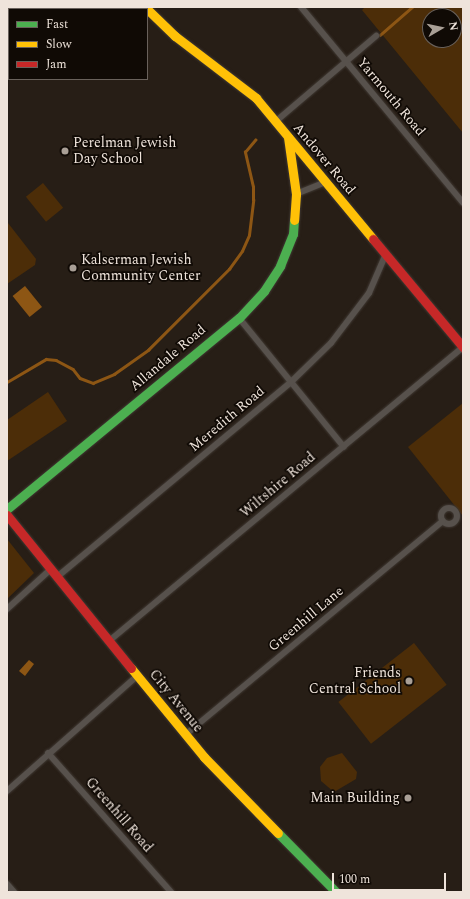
<!DOCTYPE html>
<html>
<head>
<meta charset="utf-8">
<style>
	body { margin:0 }
	#map { position:relative; width:470px; height:899px; overflow:hidden; background:#271e16; font-family:Spectral,serif }
	div>[style] { position:absolute }
	.green>* { inset:0; background:#4c2d08; transform-origin:0 0 }
	.water>* { inset:0; background:#8d5614; transform-origin:0 0 }
	.stream>* { height:2.5px; margin:-1.25px; padding:0 1.25px; transform-origin:1.25px; border-radius:1.25px; background:#8d5614 }
	.roads { filter:drop-shadow(0 0 1px #403933) drop-shadow(0 0 1px #403933) }
	.street>* { height:6px; margin:-3px; padding:0 3px; transform-origin:3px; border-radius:3px; background:#57514c }
	.street>.ring { margin:-3px; padding:0; box-sizing:content-box; background:none; border:6px solid #57514c; border-radius:50% }
	.fast>* { height:9px; margin:-4.5px; padding:0 4.5px; transform-origin:4.5px; border-radius:4.5px; background:#4caf50 }
	.slow>* { height:9px; margin:-4.5px; padding:0 4.5px; transform-origin:4.5px; border-radius:4.5px; background:#ffc107 }
	.jam>* { height:9px; margin:-4.5px; padding:0 4.5px; transform-origin:4.5px; border-radius:4.5px; background:#c62828 }
	.dots>* { width:11px; height:11px; translate:-50% -50%; box-sizing:border-box; border:2px solid #100a05; border-radius:50% }
	span { translate:-50% -50%; white-space:nowrap; text-align:center; line-height:1.15; -webkit-text-stroke:3.5px #100a05; paint-order:stroke }
	.street-label { font-size:14px; color:#efe4db }
	.poi-label { font-size:14px; color:#efe4db }
	.left { translate:0 -50%; text-align:left }
	.right { translate:-100% -50%; text-align:right }
	.frame { position:absolute; inset:0; border:8px solid #efe4db; pointer-events:none }
	.legend { position:absolute; left:8px; top:8px; width:140px; height:72px; box-sizing:border-box; background:#100a05; border:1px solid #69615b; margin:0; padding:5px 7px; list-style:none; font-size:12px; color:#efe4db }
	.legend li { display:flex; align-items:center; gap:8px; height:20px }
	.legend b { width:20px; border:1px solid #69615b }
	.north { position:absolute; left:422px; top:8px; width:40px; height:40px; box-sizing:border-box; background:#100a05; border:1px solid #69615b; border-radius:50%; rotate:81deg; font-size:11px; font-weight:700; line-height:16px; text-align:center; color:#efe4db }
	.north::after { content:''; display:block; margin:auto; width:14px; height:18px; background:#a99f96; clip-path:polygon(50% 0,100% 100%,50% 72%,0 100%) }
	.scale { position:absolute; left:332px; top:873px; width:114px; height:18px; box-sizing:border-box; border:2px solid #efe4db; border-top:0; padding-left:5px; font-size:12px; line-height:14px; white-space:nowrap; color:#efe4db; -webkit-text-stroke:3px #100a05; paint-order:stroke }
</style>
</head>
<body>
<div id="map">
	<div class="green">
		<div style="clip-path:polygon(evenodd,365px 7px,463px 7px,463px 133px,362px 10px,365px 7px,430px 16px,454px 16px,454px 40px,430px 40px,430px 16px)"></div>
		<div style="left:43px;top:183px;width:32px;height:22px;rotate:51deg"></div>
		<div style="clip-path:polygon(8px 223px,36px 259px,35px 265px,7px 284px)"></div>
		<div style="clip-path:polygon(48px 392px,67px 421px,7px 461px,7px 420px)"></div>
		<div style="clip-path:polygon(463px 403px,463px 516px,408px 447px)"></div>
		<div style="clip-path:polygon(7px 539px,34px 573px,7px 599px)"></div>
		<div style="left:414px;top:643px;width:53px;height:96px;rotate:52deg"></div>
		<div style="clip-path:polygon(342px 753px,357px 772px,356px 779px,334px 792px,321px 781px,320px 767px,327px 758px)"></div>
	</div>
	<div class="water">
		<div style="left:25px;top:286px;width:27px;height:16px;rotate:51deg"></div>
		<div style="clip-path:polygon(29px 660px,34px 664px,25px 676px,19px 671px)"></div>
	</div>
	<div class="stream">
		<div style="left:380px;top:35px;width:43px;rotate:-41.2deg"></div>
		<div style="left:7px;top:382px;width:45px;rotate:-30.5deg"></div>
		<div style="left:46px;top:359px;width:10px;rotate:6deg"></div>
		<div style="left:56px;top:360px;width:19px;rotate:28deg"></div>
		<div style="left:73px;top:369px;width:11px;rotate:52deg"></div>
		<div style="left:80px;top:378px;width:14px;rotate:21deg"></div>
		<div style="left:93px;top:383px;width:23px;rotate:-23deg"></div>
		<div style="left:114px;top:374px;width:42px;rotate:-35.2deg"></div>
		<div style="left:148px;top:350px;width:115px;rotate:-45deg"></div>
		<div style="left:229px;top:269px;width:22px;rotate:-54deg"></div>
		<div style="left:242px;top:251px;width:17px;rotate:-66deg"></div>
		<div style="left:249px;top:235px;width:35px;rotate:-83deg"></div>
		<div style="left:253px;top:200px;width:13px;rotate:-90deg"></div>
		<div style="left:253px;top:187px;width:36px;rotate:-103deg"></div>
		<div style="left:245px;top:152px;width:16px;rotate:-50deg"></div>
	</div>
	<div class="roads">
		<div class="street">
			<div style="left:41px;top:7px;width:2px;rotate:63deg"></div>
			<div style="left:301px;top:7px;width:254px;rotate:50.4deg"></div>
			<div style="left:275px;top:122px;width:133px;rotate:-40.4deg"></div>
			<div style="left:296px;top:194px;width:32px;rotate:-22deg"></div>
			<div style="left:239px;top:318px;width:166px;rotate:50.9deg"></div>
			<div class="ring" style="left:441px;top:508px;width:10px;height:10px"></div>
			<div style="left:57px;top:577px;width:305px;rotate:-39.8deg"></div>
			<div style="left:291px;top:382px;width:56px;rotate:-44.3deg"></div>
			<div style="left:331px;top:343px;width:63px;rotate:-52.8deg"></div>
			<div style="left:369px;top:293px;width:40px;rotate:-66.6deg"></div>
			<div style="left:7px;top:609px;width:59px;rotate:-42.3deg"></div>
			<div style="left:109px;top:641px;width:460px;rotate:-39.7deg"></div>
			<div style="left:185px;top:735px;width:335px;rotate:-39.7deg"></div>
			<div style="left:48px;top:753px;width:186px;rotate:48.5deg"></div>
			<div style="left:7px;top:791px;width:174px;rotate:-41.5deg"></div>
			<div style="left:7px;top:884px;width:11px;rotate:49deg"></div>
		</div>
		<div class="fast">
			<div style="left:72px;top:9px;width:3px;rotate:-45deg"></div>
			<div style="left:7px;top:509px;width:301px;rotate:-39.5deg"></div>
			<div style="left:239px;top:318px;width:37px;rotate:-47deg"></div>
			<div style="left:264px;top:291px;width:30px;rotate:-57deg"></div>
			<div style="left:280px;top:266px;width:35px;rotate:-68deg"></div>
			<div style="left:293px;top:234px;width:14px;rotate:-86deg"></div>
			<div style="left:278px;top:833px;width:83px;rotate:45.5deg"></div>
		</div>
		<div class="slow">
			<div style="left:145px;top:7px;width:42px;rotate:44deg"></div>
			<div style="left:175px;top:36px;width:102px;rotate:37.4deg"></div>
			<div style="left:256px;top:98px;width:183px;rotate:50.3deg"></div>
			<div style="left:7px;top:67px;width:3px;rotate:-45deg"></div>
			<div style="left:288px;top:137px;width:58px;rotate:82deg"></div>
			<div style="left:296px;top:194px;width:26px;rotate:94deg"></div>
			<div style="left:131px;top:668px;width:115px;rotate:50.6deg"></div>
			<div style="left:204px;top:757px;width:106px;rotate:45.8deg"></div>
		</div>
		<div class="jam">
			<div style="left:373px;top:239px;width:141px;rotate:50.2deg"></div>
			<div style="left:7px;top:515px;width:197px;rotate:51deg"></div>
		</div>
	</div>
	<div class="dots">
		<div style="left:65px;top:151px;background:#a99f96"></div>
		<div style="left:73px;top:268px;background:#a99f96"></div>
		<div style="left:409px;top:681px;background:#a99f96"></div>
		<div style="left:408px;top:798px;background:#a99f96"></div>
	</div>
	<div class="street-label">
		<span style="left:391px;top:97px;rotate:50deg">Yarmouth Road</span>
		<span style="left:324px;top:159px;rotate:50deg">Andover Road</span>
		<span style="left:168px;top:358px;rotate:-40deg">Allandale Road</span>
		<span style="left:227px;top:419px;rotate:-40deg">Meredith Road</span>
		<span style="left:278px;top:485px;rotate:-40deg">Wiltshire Road</span>
		<span style="left:306px;top:619px;rotate:-40deg">Greenhill Lane</span>
		<span style="left:176px;top:701px;rotate:51deg">City Avenue</span>
		<span style="left:119px;top:815px;rotate:49deg">Greenhill Road</span>
	</div>
	<div class="poi-label">
		<span class="left" style="left:73px;top:151px">Perelman Jewish<br>Day School</span>
		<span class="left" style="left:81px;top:268px">Kalserman Jewish<br>Community Center</span>
		<span class="right" style="left:401px;top:681px">Friends<br>Central School</span>
		<span class="right" style="left:400px;top:798px">Main Building</span>
	</div>
	<div class="frame"></div>
	<ul class="legend">
	<li><b style="height:5px;background:#4caf50"></b>Fast</li>
	<li><b style="height:5px;background:#ffc107"></b>Slow</li>
	<li><b style="height:5px;background:#c62828"></b>Jam</li>
	</ul>
	<div class="north">N</div>
	<div class="scale">100 m</div>
</div>
</body>
</html>
